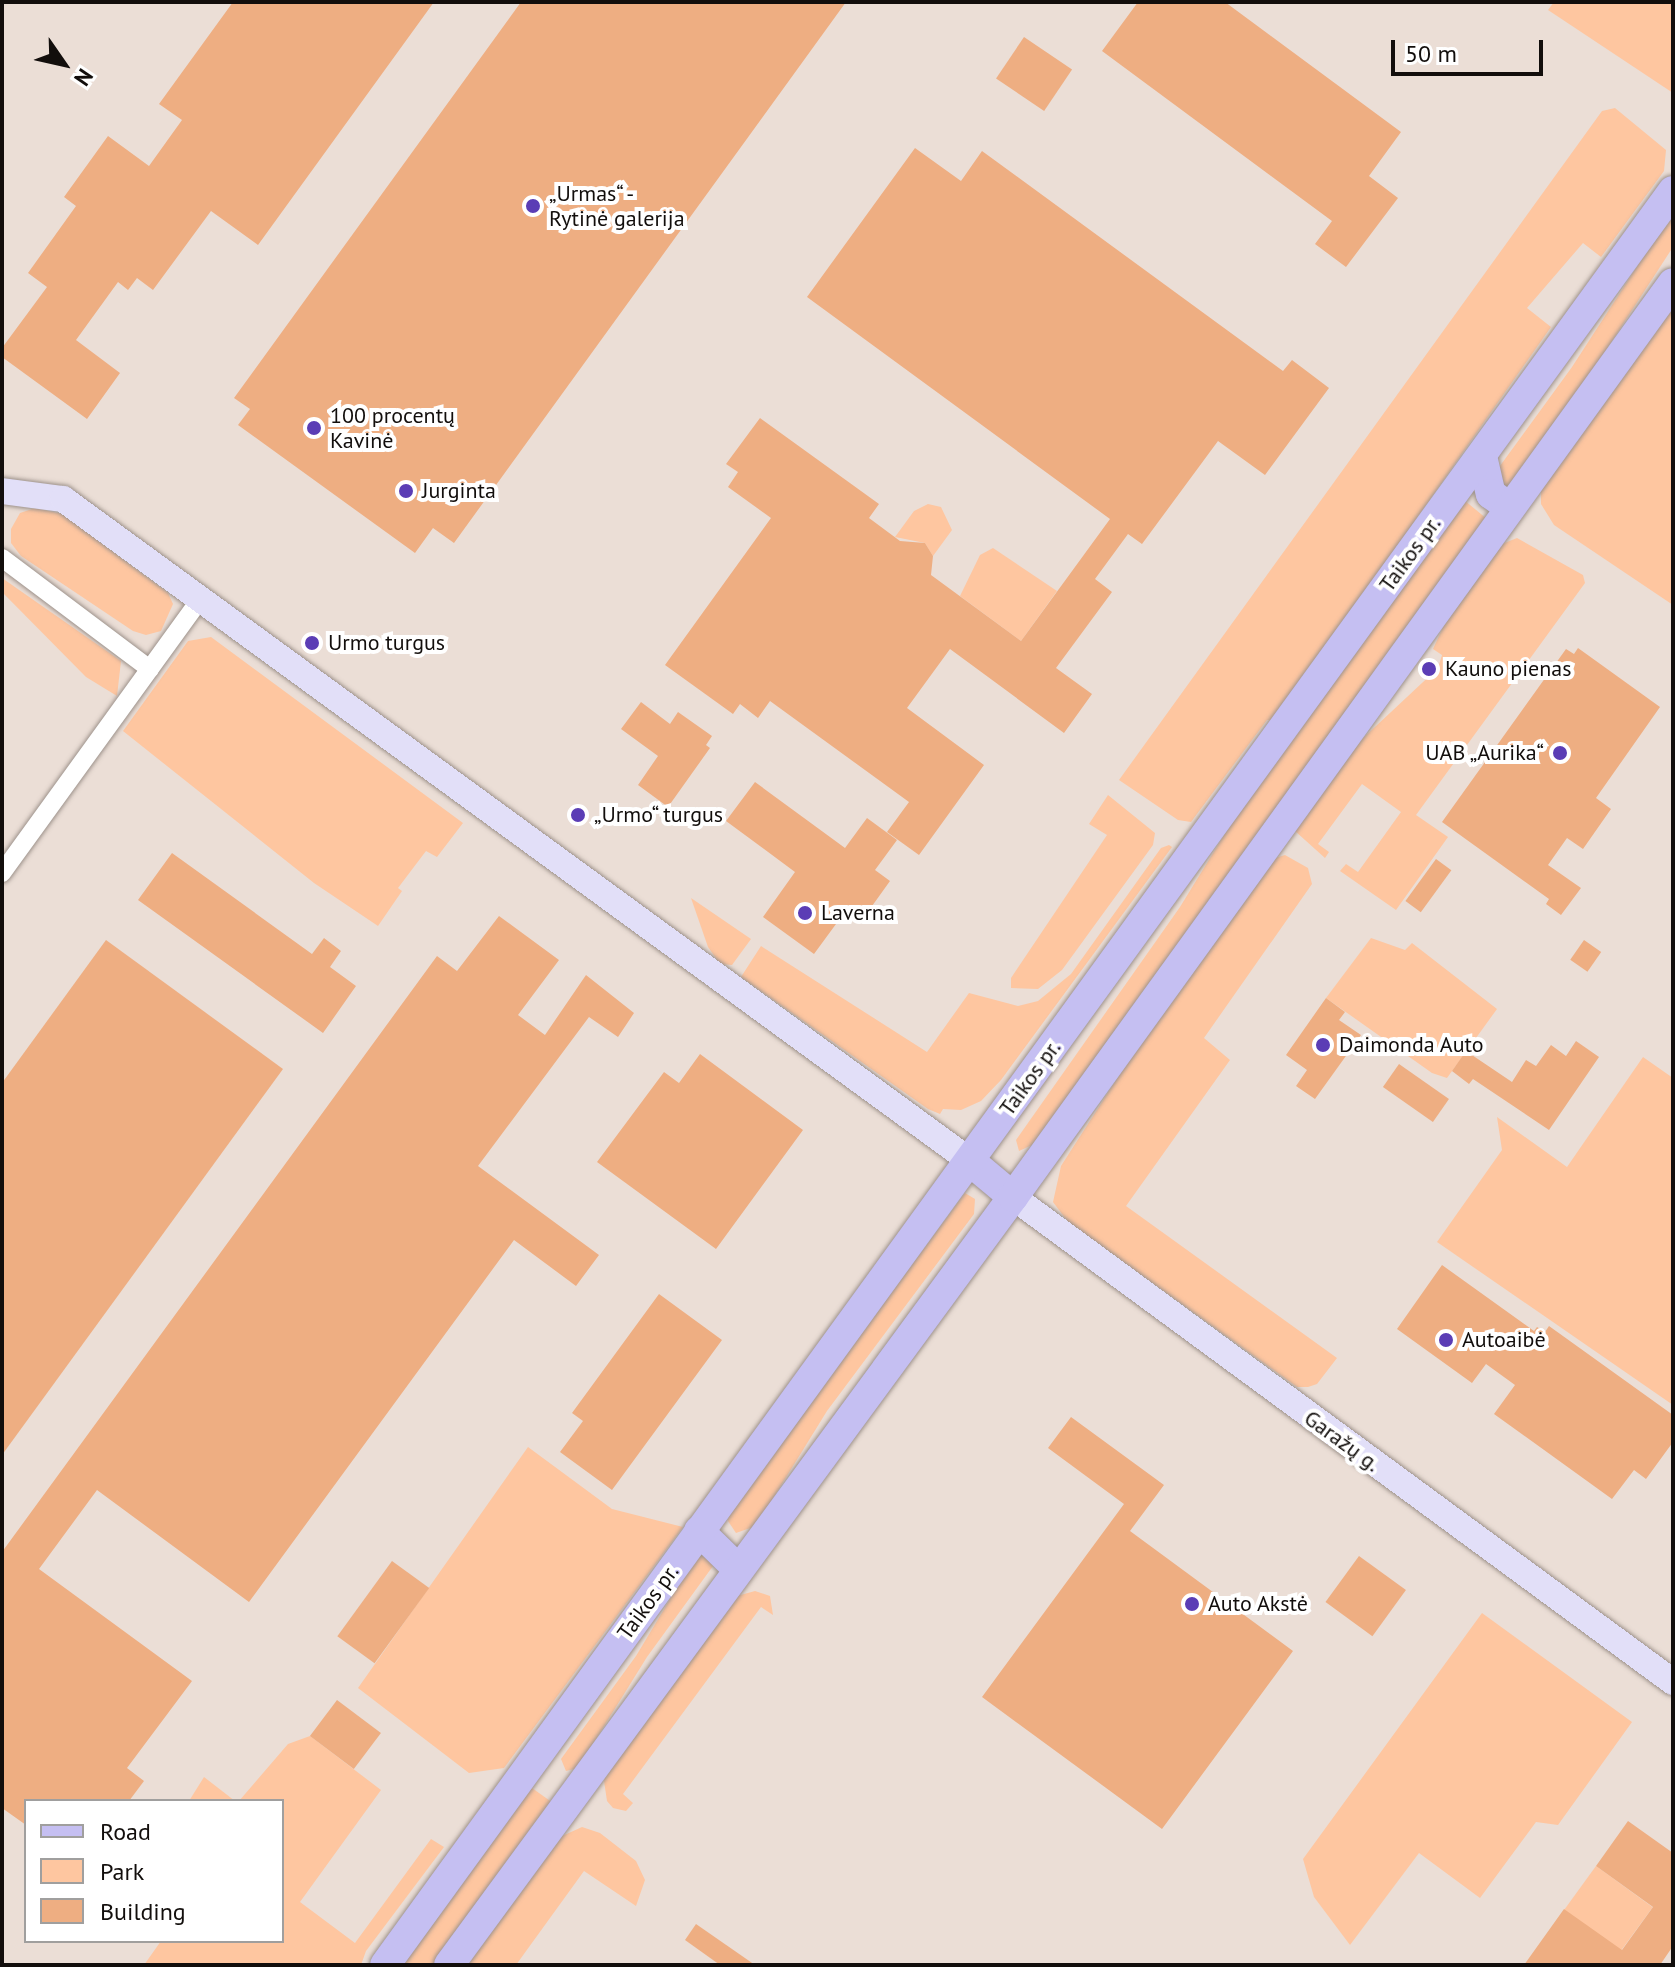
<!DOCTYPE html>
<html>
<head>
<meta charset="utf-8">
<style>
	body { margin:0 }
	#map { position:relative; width:1675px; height:1967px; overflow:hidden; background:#ebded6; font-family:"PT Sans",sans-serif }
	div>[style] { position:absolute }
	.green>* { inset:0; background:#fec6a0; transform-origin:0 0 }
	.building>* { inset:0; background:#eeae82; transform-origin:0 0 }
	.roads { filter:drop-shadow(0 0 2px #9d928b) drop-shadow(0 0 2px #9d928b) }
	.street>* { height:18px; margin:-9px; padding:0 9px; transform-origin:9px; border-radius:9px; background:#fff }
	.secondary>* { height:26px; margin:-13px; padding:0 13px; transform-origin:13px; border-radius:13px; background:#e2dff8 }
	.primary>* { height:30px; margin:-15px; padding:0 15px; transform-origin:15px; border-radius:15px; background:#c5bff2 }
	.dots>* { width:22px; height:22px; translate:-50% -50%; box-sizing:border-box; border:4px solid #fff; border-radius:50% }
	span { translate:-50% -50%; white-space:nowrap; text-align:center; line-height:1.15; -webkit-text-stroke:8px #fff; paint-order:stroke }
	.poi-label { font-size:22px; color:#120e0c }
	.left { translate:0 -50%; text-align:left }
	.right { translate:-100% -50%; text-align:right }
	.street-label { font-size:22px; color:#120e0c }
	.frame { position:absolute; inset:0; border:4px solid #120e0c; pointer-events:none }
	.legend { position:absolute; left:24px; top:1799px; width:260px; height:144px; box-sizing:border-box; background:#fff; border:2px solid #a09f9e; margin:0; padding:10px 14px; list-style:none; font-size:24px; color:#120e0c }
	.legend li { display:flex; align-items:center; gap:16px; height:40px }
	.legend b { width:40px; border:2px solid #a09f9e }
	.north { position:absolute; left:24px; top:24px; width:80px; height:80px; -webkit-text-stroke:6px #fff; paint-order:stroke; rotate:124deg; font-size:22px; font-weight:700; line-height:32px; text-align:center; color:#120e0c }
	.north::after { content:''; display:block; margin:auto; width:28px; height:36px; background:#120e0c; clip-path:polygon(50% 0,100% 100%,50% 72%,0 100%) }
	.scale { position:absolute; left:1391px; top:40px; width:152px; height:36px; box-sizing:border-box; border:4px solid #120e0c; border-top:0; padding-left:10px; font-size:24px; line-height:28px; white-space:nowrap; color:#120e0c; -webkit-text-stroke:6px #fff; paint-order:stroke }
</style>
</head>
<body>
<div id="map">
	<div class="green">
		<div style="clip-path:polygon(1554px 2px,1673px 2px,1673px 93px,1548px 10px)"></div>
		<div style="clip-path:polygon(1615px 108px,1666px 150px,1664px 171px,1601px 257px,1583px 243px,1527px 308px,1551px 327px,1275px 720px,1267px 720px,1191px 822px,1178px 820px,1119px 780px,1602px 111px)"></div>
		<div style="clip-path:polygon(1673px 211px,1673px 247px,1588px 378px,1514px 483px,1505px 487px,1497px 470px,1572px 367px)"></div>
		<div style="clip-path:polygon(1673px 301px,1673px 605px,1554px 525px,1541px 504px,1541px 486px)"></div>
		<div style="clip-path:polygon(1464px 500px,1487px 519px,1032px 1145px,1019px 1151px,1016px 1140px,1180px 907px,1234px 819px)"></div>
		<div style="clip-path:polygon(928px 504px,941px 507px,952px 530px,933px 556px,925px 543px,895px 537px,914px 511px)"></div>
		<div style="clip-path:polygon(35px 508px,62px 514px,168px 593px,173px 604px,161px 631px,146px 635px,133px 631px,21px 556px,11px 543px,11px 529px,20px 513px)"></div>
		<div style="clip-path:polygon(1517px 538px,1583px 575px,1585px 583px,1416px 815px,1448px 837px,1396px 910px,1340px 871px,1346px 864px,1358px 872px,1401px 812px,1362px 784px,1318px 844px,1329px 852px,1325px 858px,1295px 831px,1360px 741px,1438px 668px,1442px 655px,1433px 649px,1451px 610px,1497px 546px)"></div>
		<div style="clip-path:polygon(993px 548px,1057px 591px,1021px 641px,960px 596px,980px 555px)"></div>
		<div style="clip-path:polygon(2px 578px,121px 661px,117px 696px,86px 677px,2px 592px)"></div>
		<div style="clip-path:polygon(211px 637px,463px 823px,437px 857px,426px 851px,398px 888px,402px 891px,378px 926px,314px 883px,123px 731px,188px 641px)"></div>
		<div style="clip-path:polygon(1108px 795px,1155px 833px,1153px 845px,1062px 970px,1038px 989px,1011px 988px,1011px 978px,1107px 835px,1089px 824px)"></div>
		<div style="clip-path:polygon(1169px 845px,1172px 847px,1001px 1080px,981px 1101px,961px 1110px,943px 1109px,940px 1114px,928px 1109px,741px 977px,761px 946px,927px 1052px,969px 993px,1018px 1006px,1038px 1001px,1071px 974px,1161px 848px)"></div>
		<div style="clip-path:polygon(1285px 855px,1308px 868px,1312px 884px,1204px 1038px,1230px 1060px,1126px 1206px,1337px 1358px,1317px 1384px,1308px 1387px,1297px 1387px,1068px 1222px,1053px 1202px,1061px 1166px,1161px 1010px,1269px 860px)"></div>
		<div style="clip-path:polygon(691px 898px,751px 939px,732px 965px,720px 964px,708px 947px)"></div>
		<div style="clip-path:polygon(1371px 938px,1405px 950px,1412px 943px,1497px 1009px,1447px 1078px,1432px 1073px,1326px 998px)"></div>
		<div style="clip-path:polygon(1643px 1057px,1673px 1078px,1673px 1405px,1437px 1242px,1502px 1150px,1497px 1117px,1567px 1167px)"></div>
		<div style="clip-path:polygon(965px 1193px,975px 1199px,974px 1214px,827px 1411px,756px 1526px,736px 1533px,728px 1521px,729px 1512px)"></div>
		<div style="clip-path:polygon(528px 1447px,612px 1509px,683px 1527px,504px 1768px,469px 1773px,358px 1688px)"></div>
		<div style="clip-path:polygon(703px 1553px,713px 1566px,647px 1657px,578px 1768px,566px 1771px,561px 1759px,636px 1656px,696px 1556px)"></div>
		<div style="clip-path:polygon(755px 1591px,770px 1596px,773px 1615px,761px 1607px,623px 1794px,633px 1803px,626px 1811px,613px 1808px,607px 1801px,604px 1781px,610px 1765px,737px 1596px)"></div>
		<div style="clip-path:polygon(1482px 1613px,1632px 1722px,1558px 1825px,1536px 1822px,1480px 1898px,1419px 1853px,1350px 1945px,1314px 1897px,1303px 1859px)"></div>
		<div style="clip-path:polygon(310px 1736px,381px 1790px,300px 1902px,355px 1943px,431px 1839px,444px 1847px,366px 1951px,361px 1965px,144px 1965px,161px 1941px,282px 1941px,282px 1801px,239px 1801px,288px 1744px)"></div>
		<div style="clip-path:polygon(204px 1777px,235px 1801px,189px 1801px)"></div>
		<div style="clip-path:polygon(532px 1788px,553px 1803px,435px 1965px,399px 1965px)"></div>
		<div style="clip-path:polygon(582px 1827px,600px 1833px,636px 1861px,645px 1880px,636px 1906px,584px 1871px,516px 1965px,466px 1965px,560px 1837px)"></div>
		<div style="left:1596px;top:1866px;width:70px;height:54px;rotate:36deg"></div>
	</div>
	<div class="building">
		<div style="clip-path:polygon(233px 2px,434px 2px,258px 245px,211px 211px,153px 290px,137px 278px,128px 290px,118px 282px,76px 340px,120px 373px,87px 419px,2px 357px,2px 348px,47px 287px,28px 273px,76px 206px,64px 197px,108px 136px,149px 166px,182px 120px,159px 104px)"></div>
		<div style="clip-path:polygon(521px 2px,846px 2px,454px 543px,433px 528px,415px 553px,238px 425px,250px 409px,234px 398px)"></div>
		<div style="clip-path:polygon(1138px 2px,1225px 2px,1401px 132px,1369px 176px,1398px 198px,1346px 267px,1315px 244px,1332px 221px,1102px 51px)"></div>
		<div style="left:1024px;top:37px;width:58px;height:50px;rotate:34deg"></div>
		<div style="clip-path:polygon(915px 148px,961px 181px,982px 151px,1283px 371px,1292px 360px,1329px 388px,1265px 475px,1218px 441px,1142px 544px,1128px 534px,1095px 579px,1112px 592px,1056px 668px,1092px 694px,1064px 733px,950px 649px,907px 708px,984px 765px,919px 855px,887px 832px,909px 802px,770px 701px,758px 718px,740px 704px,733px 714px,665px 665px,771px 518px,728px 487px,738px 472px,726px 464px,760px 418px,879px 504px,869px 518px,900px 541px,925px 543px,933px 556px,931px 575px,1021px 641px,1110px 519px,807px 297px)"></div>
		<div style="clip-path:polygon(1578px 648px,1660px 707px,1596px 798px,1611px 809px,1583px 849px,1567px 838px,1548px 865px,1581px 888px,1561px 915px,1546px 904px,1549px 899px,1442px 822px,1566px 649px,1574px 654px)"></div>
		<div style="clip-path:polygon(641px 702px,670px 724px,678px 712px,712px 736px,706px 745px,710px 748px,668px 807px,638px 785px,658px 756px,621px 729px)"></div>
		<div style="clip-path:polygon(755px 782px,845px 848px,867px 818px,897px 840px,875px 870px,890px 881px,862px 920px,847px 909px,814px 954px,763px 917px,795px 872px,726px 821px)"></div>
		<div style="clip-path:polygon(172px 853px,312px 954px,324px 938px,341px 951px,330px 967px,356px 986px,323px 1033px,138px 900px)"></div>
		<div style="left:1436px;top:859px;width:19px;height:52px;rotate:36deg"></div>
		<div style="clip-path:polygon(499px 916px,559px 960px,518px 1015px,545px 1035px,586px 975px,634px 1013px,618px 1037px,589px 1017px,478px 1166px,599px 1255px,576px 1286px,514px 1240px,249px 1602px,97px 1490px,39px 1569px,192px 1681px,127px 1768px,144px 1781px,129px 1801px,26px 1801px,26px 1825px,2px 1808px,2px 1552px,437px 956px,457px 971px)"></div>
		<div style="clip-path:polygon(106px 940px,283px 1069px,2px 1455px,2px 1083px)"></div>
		<div style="left:1584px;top:940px;width:21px;height:24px;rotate:35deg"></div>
		<div style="clip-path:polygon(1326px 998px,1345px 1012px,1339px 1020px,1361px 1035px,1315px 1099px,1296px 1086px,1307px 1070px,1286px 1055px)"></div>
		<div style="clip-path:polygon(1576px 1041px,1599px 1057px,1549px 1130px,1473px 1079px,1469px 1084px,1452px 1071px,1466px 1051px,1512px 1082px,1526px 1060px,1536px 1066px,1551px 1045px,1566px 1056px)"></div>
		<div style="clip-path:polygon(700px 1054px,803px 1130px,716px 1249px,597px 1162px,664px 1072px,679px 1083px)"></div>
		<div style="left:1399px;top:1064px;width:61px;height:28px;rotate:35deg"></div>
		<div style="clip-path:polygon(1442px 1265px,1534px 1331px,1537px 1327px,1545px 1332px,1549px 1326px,1673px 1415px,1673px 1442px,1646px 1479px,1634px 1470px,1612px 1499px,1494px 1414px,1515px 1385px,1486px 1364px,1472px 1383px,1397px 1329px)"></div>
		<div style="clip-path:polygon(659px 1294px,722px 1340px,612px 1490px,560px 1452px,583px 1421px,572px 1413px)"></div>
		<div style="clip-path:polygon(1071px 1417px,1164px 1485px,1130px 1531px,1293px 1651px,1162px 1829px,982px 1697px,1124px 1504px,1048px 1448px)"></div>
		<div style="left:1359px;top:1556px;width:58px;height:57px;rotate:36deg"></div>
		<div style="left:392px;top:1561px;width:46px;height:93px;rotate:36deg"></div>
		<div style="left:337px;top:1700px;width:55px;height:45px;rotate:37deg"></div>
		<div style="clip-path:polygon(1628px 1821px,1673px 1853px,1673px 1946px,1660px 1965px,1524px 1965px,1564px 1909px,1622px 1950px,1653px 1907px,1596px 1866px)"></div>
		<div style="clip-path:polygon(696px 1924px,755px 1965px,720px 1965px,685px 1940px)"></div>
	</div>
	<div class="roads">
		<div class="street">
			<div style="left:2px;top:558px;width:185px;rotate:36.9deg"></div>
			<div style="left:2px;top:873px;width:338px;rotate:-54.1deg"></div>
		</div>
		<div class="secondary">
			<div style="left:2px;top:491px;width:62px;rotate:7.5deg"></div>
			<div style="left:63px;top:499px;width:1123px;rotate:36.12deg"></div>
			<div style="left:1013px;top:1197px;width:819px;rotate:36.31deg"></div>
		</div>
		<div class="primary">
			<div style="left:1482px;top:456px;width:39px;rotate:77deg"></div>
			<div style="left:1491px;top:494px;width:22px;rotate:36deg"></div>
			<div style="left:970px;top:1161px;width:56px;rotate:39.9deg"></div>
			<div style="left:699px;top:1531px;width:54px;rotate:44.3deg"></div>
			<div style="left:385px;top:1965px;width:2192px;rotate:-54.02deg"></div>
			<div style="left:449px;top:1965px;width:953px;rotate:-53.71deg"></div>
			<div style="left:1013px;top:1197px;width:1127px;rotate:-54.17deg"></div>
		</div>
	</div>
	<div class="dots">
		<div style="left:533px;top:206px;background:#5b3db5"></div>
		<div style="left:314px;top:428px;background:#5b3db5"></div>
		<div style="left:406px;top:491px;background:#5b3db5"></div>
		<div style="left:312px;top:643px;background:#5b3db5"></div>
		<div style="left:1429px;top:669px;background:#5b3db5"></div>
		<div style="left:1560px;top:753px;background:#5b3db5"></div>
		<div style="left:578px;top:815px;background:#5b3db5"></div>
		<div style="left:805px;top:913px;background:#5b3db5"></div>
		<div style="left:1323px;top:1045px;background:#5b3db5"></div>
		<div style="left:1446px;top:1340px;background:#5b3db5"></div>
		<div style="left:1192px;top:1604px;background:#5b3db5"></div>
	</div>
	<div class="poi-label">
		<span class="left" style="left:549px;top:206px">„Urmas“ -<br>Rytinė galerija</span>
		<span class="left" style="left:330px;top:428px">100 procentų<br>Kavinė</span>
		<span class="left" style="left:422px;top:491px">Jurginta</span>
		<span class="left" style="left:328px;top:643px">Urmo turgus</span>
		<span class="left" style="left:1445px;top:669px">Kauno pienas</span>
		<span class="right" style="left:1544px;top:753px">UAB „Aurika“</span>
		<span class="left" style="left:594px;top:815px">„Urmo“ turgus</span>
		<span class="left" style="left:821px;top:913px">Laverna</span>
		<span class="left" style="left:1339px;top:1045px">Daimonda Auto</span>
		<span class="left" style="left:1462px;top:1340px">Autoaibė</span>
		<span class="left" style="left:1208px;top:1604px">Auto Akstė</span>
	</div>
	<div class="street-label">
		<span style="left:1410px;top:554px;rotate:-54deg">Taikos pr.</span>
		<span style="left:1030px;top:1078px;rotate:-54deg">Taikos pr.</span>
		<span style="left:1342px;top:1441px;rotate:36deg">Garažų g.</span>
		<span style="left:648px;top:1602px;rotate:-54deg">Taikos pr.</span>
	</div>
	<div class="frame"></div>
	<ul class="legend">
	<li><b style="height:10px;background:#c5bff2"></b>Road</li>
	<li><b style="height:22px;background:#fec6a0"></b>Park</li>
	<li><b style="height:22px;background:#eeae82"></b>Building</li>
	</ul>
	<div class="north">N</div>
	<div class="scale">50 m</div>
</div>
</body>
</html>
